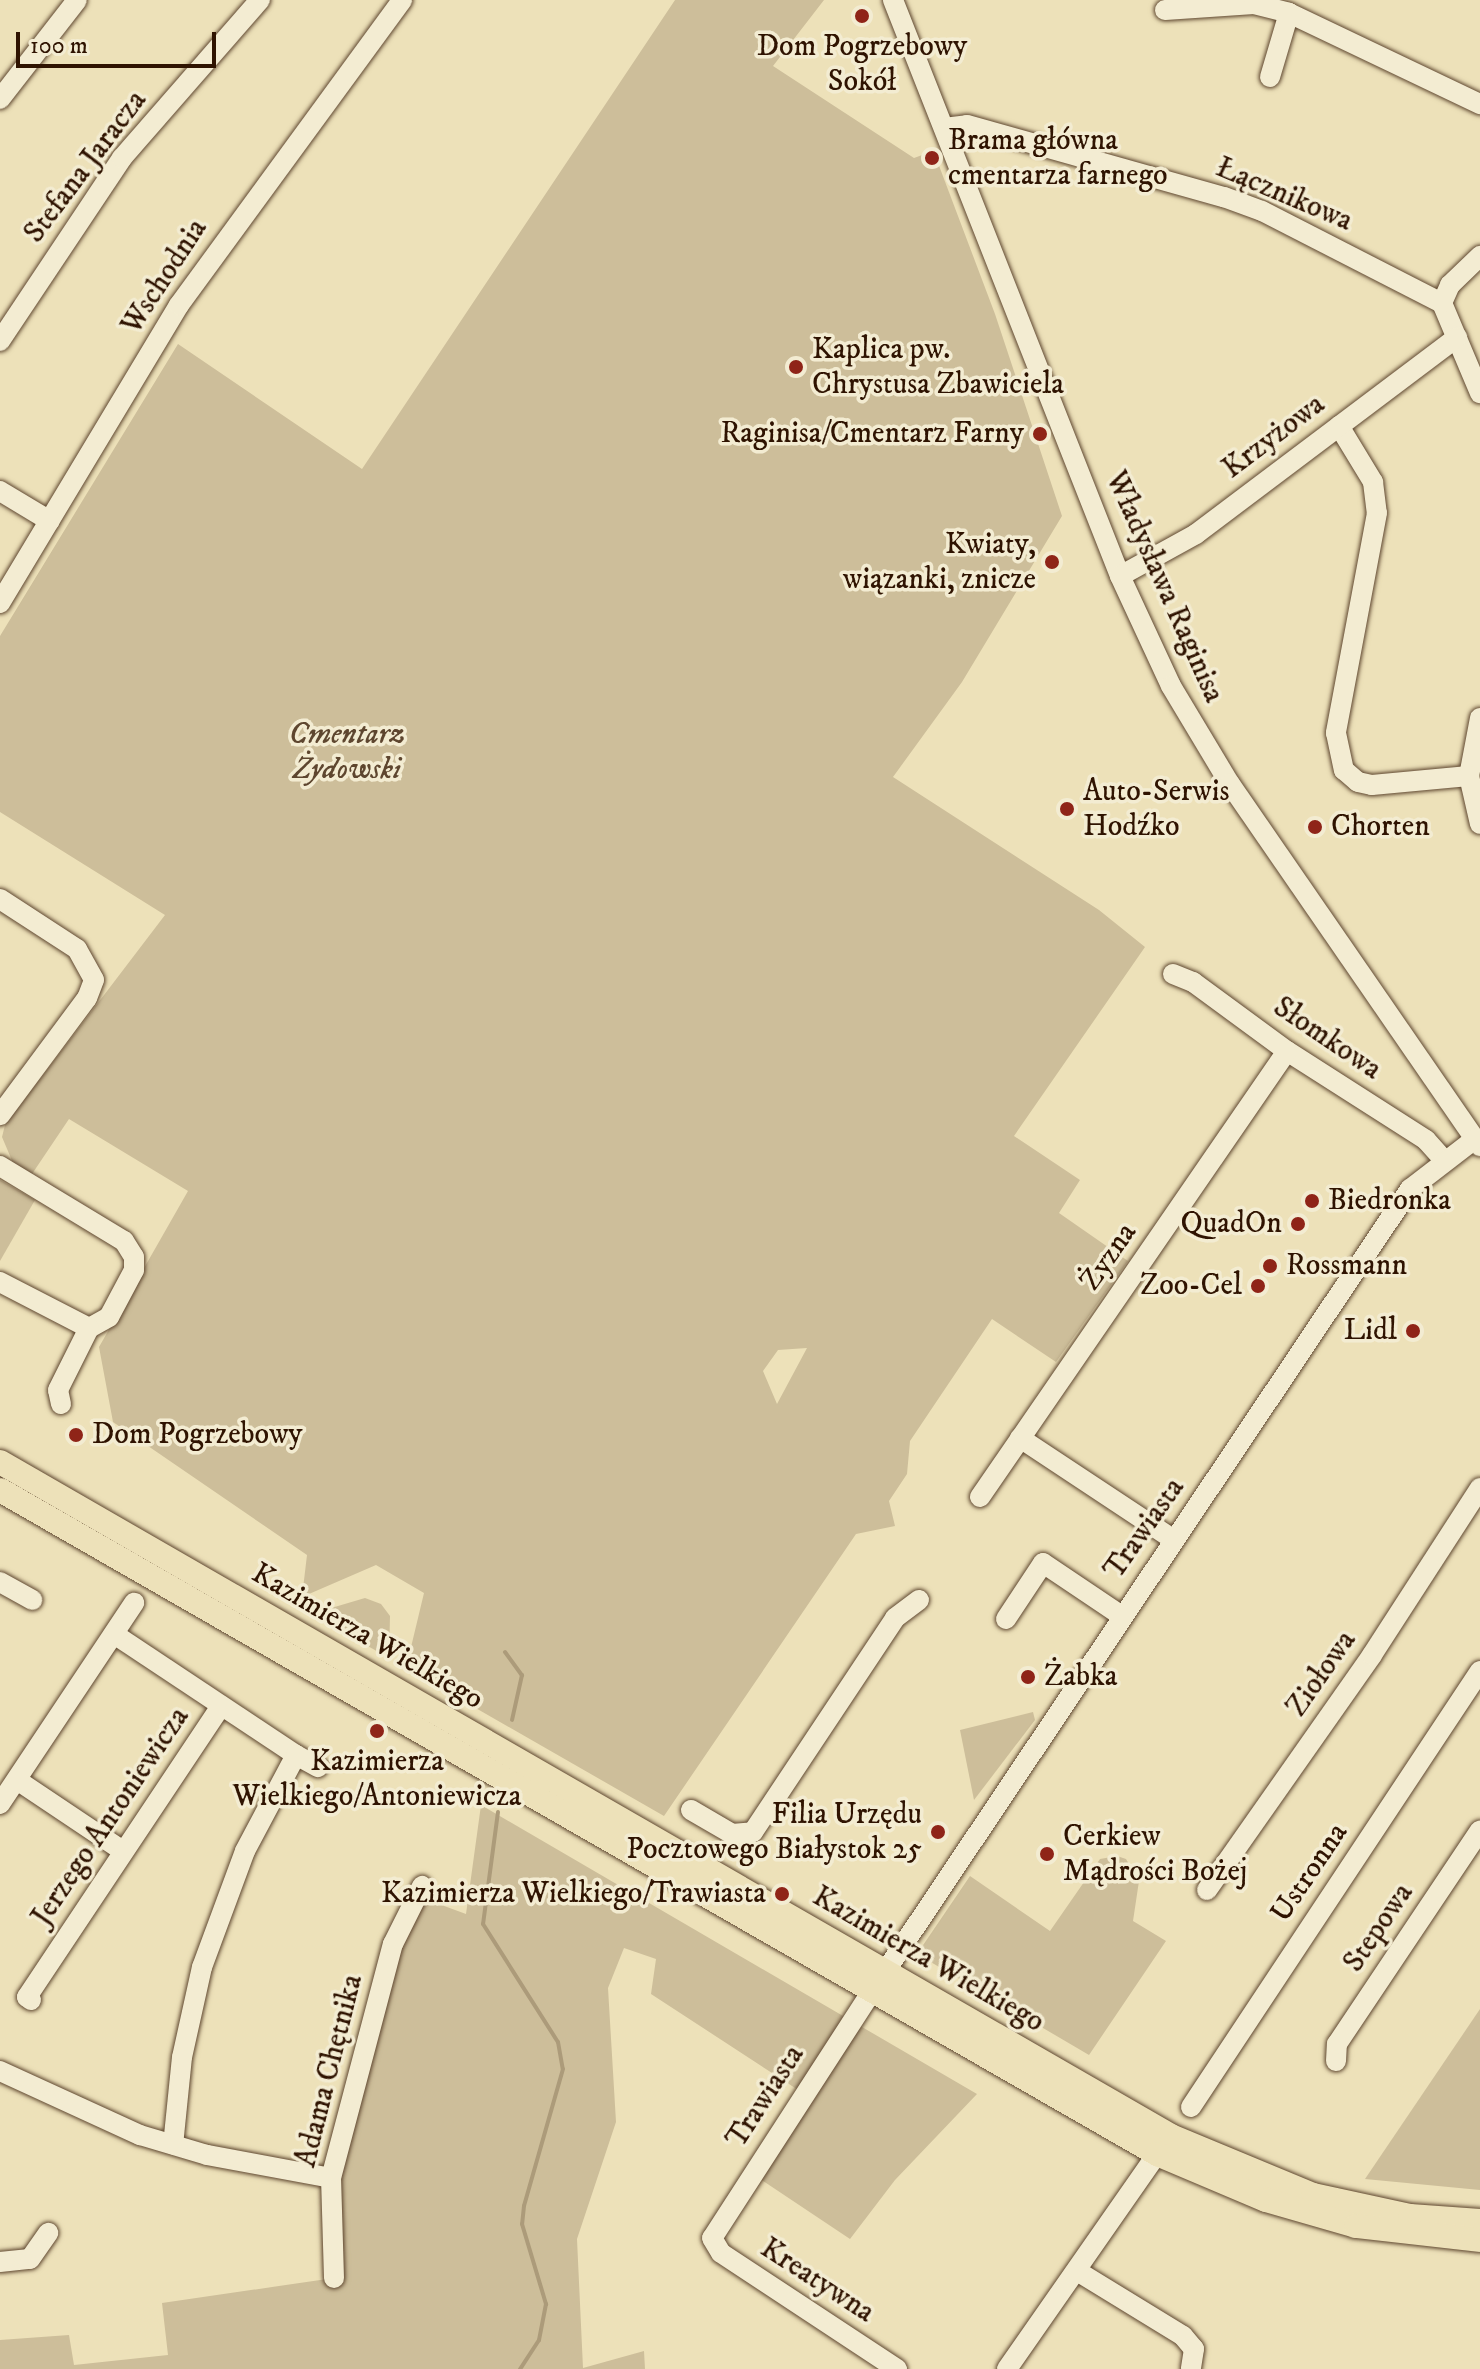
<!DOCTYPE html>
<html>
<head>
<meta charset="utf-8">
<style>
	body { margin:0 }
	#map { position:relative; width:1480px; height:2369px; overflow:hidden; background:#ede1b9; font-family:"IM FELL DW Pica",serif }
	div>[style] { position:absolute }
	.green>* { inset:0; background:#cdbe9a }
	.stream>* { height:4px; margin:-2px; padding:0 2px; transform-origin:2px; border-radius:2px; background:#ac9b7a }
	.roads { filter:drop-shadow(0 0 2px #5e462f) drop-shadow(0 0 2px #5e462f) }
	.minor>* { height:20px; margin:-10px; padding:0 10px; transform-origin:10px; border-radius:10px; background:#f3ecd2 }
	.major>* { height:24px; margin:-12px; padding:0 12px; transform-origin:12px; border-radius:12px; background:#ede1b9 }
	.dots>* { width:22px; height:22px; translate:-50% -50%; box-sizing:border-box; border:4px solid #f3ecd2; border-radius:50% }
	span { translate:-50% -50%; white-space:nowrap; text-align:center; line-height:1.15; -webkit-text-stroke:7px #f3ecd2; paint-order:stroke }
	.poi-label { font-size:30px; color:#2f1301 }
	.left { translate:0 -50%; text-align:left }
	.right { translate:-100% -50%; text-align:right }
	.street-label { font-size:30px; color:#2f1301 }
	.park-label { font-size:30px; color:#5e462f; font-style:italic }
	.scale { position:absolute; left:16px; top:32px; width:200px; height:36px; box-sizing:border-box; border:4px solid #2f1301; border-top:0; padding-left:10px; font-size:24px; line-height:28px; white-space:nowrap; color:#2f1301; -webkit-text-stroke:6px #f3ecd2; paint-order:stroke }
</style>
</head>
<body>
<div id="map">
	<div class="green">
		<div style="clip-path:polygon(evenodd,675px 0,824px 0,773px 66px,914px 158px,925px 154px,938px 163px,995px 314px,1062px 516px,962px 682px,893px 777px,1099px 910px,1145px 947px,1014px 1136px,1080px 1180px,1059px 1213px,1128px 1261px,1056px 1362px,992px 1319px,910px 1441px,907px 1474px,889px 1501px,895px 1526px,856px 1534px,664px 1816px,406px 1668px,424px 1593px,376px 1565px,302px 1597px,307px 1555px,113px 1422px,99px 1347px,188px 1191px,69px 1119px,32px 1174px,13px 1163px,2px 1137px,5px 1125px,165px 915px,0 812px,0 636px,178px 344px,362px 469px,675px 0,807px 1348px,777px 1404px,763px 1371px,778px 1350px,807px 1348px)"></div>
		<div style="clip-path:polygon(0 1180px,35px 1200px,0 1261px)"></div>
		<div style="clip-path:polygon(365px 1598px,381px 1604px,390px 1616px,389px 1658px,311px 1614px)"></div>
		<div style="clip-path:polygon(1033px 1712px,1035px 1720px,974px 1800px,960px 1730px)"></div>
		<div style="clip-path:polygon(481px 1805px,977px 2094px,895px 2180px,850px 2239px,760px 2179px,812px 2099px,651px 1994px,656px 1959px,624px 1948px,608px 1988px,616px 2122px,577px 2239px,583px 2368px,644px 2351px,645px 2369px,0 2369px,0 2340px,69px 2335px,74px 2365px,168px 2355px,162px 2303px,334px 2278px,331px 2178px,417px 1896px,466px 1914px)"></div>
		<div style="clip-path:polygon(1117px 1856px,1126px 1859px,1139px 1881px,1133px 1921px,1166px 1941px,1089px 2055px,917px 1954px,970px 1876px,1050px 1931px,1100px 1859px)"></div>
		<div style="clip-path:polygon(1480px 2009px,1480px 2190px,1365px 2179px)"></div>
	</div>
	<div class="stream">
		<div style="left:505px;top:1652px;width:29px;rotate:54deg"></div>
		<div style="left:522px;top:1675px;width:46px;rotate:102.5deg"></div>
		<div style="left:498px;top:1812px;width:113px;rotate:97.6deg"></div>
		<div style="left:483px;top:1924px;width:140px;rotate:57.6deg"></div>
		<div style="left:558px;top:2042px;width:27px;rotate:80deg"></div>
		<div style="left:563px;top:2069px;width:142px;rotate:105.9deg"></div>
		<div style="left:524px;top:2206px;width:18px;rotate:96deg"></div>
		<div style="left:522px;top:2224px;width:84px;rotate:73.3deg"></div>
		<div style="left:546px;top:2304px;width:37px;rotate:101deg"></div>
		<div style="left:539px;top:2340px;width:35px;rotate:123deg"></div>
	</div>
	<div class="roads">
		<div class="minor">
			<div style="left:893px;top:0;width:619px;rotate:68.49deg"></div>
			<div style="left:1120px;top:576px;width:121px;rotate:65.1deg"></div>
			<div style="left:1171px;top:686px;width:114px;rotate:59deg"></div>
			<div style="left:1230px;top:784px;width:440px;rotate:55.4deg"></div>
			<div style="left:1165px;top:10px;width:89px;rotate:-3.9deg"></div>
			<div style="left:1254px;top:4px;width:36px;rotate:14deg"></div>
			<div style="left:1289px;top:13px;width:212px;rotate:25.5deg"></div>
			<div style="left:1270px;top:77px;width:67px;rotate:-73.5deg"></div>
			<div style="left:0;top:99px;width:125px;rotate:-52.1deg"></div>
			<div style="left:944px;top:128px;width:23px;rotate:-7deg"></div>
			<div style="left:967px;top:125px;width:267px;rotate:15.7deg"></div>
			<div style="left:1224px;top:197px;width:40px;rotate:20.2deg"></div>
			<div style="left:1262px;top:211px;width:202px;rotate:27.1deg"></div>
			<div style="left:1442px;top:303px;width:98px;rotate:67.1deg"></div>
			<div style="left:1442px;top:303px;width:20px;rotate:-66deg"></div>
			<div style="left:1450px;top:285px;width:42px;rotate:-44deg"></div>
			<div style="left:0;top:341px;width:220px;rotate:-56.3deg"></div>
			<div style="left:122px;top:158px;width:210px;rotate:-48.9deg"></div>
			<div style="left:1339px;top:426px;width:66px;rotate:58.7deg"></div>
			<div style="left:1373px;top:482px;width:31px;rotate:83deg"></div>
			<div style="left:1377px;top:513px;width:224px;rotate:100.6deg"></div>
			<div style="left:1336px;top:733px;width:38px;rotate:78deg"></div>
			<div style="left:1344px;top:770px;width:18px;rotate:41deg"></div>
			<div style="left:1358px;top:782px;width:14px;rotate:12deg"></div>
			<div style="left:1372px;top:785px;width:97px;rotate:-5.3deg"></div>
			<div style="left:0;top:491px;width:58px;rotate:31deg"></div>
			<div style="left:1120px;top:576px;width:87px;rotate:-28.9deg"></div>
			<div style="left:1196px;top:534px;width:327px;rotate:-37deg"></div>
			<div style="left:0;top:603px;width:348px;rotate:-59deg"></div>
			<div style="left:179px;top:305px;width:378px;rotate:-53.8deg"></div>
			<div style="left:1480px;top:718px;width:59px;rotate:100.7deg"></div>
			<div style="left:1469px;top:776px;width:49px;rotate:77.1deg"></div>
			<div style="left:0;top:899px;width:92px;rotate:33deg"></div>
			<div style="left:77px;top:949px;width:35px;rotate:61deg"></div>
			<div style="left:94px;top:980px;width:19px;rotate:111deg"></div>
			<div style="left:87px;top:998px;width:146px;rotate:126.6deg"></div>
			<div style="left:1173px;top:974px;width:22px;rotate:22deg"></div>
			<div style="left:1193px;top:982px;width:117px;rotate:36.3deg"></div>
			<div style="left:1287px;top:1051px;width:165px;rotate:32.6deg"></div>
			<div style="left:1426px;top:1140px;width:25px;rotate:48deg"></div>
			<div style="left:0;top:1166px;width:145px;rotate:31.2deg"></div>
			<div style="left:124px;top:1241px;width:19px;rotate:58deg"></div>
			<div style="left:134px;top:1257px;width:13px;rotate:90deg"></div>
			<div style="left:134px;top:1270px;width:53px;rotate:118deg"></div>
			<div style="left:109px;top:1317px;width:23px;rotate:151deg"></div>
			<div style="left:89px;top:1328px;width:100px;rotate:-152.7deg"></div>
			<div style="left:61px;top:1404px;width:14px;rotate:-102deg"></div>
			<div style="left:58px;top:1390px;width:69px;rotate:-63.4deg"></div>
			<div style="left:1020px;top:1438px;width:185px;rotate:33.5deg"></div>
			<div style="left:980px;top:1497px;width:541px;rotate:-55.46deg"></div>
			<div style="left:0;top:1582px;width:37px;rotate:29deg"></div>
			<div style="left:1006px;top:1619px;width:67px;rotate:-56.5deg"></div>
			<div style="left:1043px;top:1563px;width:95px;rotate:33.9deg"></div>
			<div style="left:114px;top:1634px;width:219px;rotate:33.6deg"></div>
			<div style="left:296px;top:1755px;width:109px;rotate:118deg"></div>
			<div style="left:245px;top:1851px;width:124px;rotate:110.3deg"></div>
			<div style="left:202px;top:1967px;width:92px;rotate:102.5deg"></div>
			<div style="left:182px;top:2057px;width:88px;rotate:95.8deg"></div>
			<div style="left:296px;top:1755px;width:25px;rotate:29deg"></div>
			<div style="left:17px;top:1780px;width:128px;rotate:33.8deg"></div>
			<div style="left:0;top:1804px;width:242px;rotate:-56.3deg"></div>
			<div style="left:691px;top:1810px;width:48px;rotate:30.3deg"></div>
			<div style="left:732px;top:1834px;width:21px;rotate:-5deg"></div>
			<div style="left:753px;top:1832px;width:257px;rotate:-56.4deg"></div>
			<div style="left:895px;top:1618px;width:30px;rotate:-37deg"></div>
			<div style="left:1207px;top:1890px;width:287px;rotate:-54.9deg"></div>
			<div style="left:1372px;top:1655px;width:199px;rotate:-57.1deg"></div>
			<div style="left:885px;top:1972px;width:943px;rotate:-56.16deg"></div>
			<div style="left:1410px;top:1189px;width:82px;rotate:-37.6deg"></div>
			<div style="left:872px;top:1991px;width:294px;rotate:122.9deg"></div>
			<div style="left:712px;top:2238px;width:17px;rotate:59deg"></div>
			<div style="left:721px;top:2253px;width:211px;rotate:33.4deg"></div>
			<div style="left:31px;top:2000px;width:5px;rotate:-143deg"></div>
			<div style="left:27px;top:1997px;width:350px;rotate:-56.3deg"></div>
			<div style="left:1336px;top:2061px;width:17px;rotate:-87deg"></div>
			<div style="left:1337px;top:2044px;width:257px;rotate:-56.2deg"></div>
			<div style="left:0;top:2071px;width:154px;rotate:24.6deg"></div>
			<div style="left:140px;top:2135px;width:70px;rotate:16.6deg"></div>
			<div style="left:207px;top:2155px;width:126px;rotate:10.5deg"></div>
			<div style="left:1191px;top:2107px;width:523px;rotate:-56.46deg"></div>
			<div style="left:0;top:2262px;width:30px;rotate:-6deg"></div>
			<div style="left:30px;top:2259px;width:32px;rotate:-55deg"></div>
			<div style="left:1077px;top:2271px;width:124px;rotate:31.5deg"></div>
			<div style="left:1183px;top:2336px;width:17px;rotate:50deg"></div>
			<div style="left:1194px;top:2349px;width:20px;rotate:99deg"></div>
			<div style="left:334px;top:2278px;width:100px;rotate:-91.7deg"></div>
			<div style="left:331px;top:2178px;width:242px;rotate:-75.2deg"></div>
			<div style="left:393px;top:1944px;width:65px;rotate:-63.4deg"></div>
			<div style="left:1007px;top:2369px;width:262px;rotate:-55.1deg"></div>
		</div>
		<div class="major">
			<div style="left:0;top:1462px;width:1351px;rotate:29.92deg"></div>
			<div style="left:1171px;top:2136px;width:154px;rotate:22.6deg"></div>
			<div style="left:1313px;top:2195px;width:99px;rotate:12.2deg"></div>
			<div style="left:1410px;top:2216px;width:70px;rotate:4.1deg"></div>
			<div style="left:0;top:1490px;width:1334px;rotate:29.85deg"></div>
			<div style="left:1157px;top:2154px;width:118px;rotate:22.9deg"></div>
			<div style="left:1266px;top:2200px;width:94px;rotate:16.1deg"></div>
			<div style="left:1356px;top:2226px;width:125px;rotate:6.4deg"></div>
		</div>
	</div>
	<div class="dots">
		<div style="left:862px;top:16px;background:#8f2418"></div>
		<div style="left:932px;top:158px;background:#8f2418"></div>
		<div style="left:796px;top:367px;background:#8f2418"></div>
		<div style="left:1040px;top:434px;background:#8f2418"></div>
		<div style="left:1052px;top:562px;background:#8f2418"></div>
		<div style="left:1067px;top:809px;background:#8f2418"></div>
		<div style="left:1315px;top:827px;background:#8f2418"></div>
		<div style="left:1312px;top:1201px;background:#8f2418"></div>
		<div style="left:1298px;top:1224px;background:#8f2418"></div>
		<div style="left:1270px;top:1266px;background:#8f2418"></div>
		<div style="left:1258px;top:1286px;background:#8f2418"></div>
		<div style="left:1413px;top:1331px;background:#8f2418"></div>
		<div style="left:76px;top:1435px;background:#8f2418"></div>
		<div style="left:1028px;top:1677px;background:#8f2418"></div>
		<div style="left:377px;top:1731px;background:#8f2418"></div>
		<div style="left:938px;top:1832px;background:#8f2418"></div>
		<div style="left:1047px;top:1854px;background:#8f2418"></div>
		<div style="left:782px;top:1894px;background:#8f2418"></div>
	</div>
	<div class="poi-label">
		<span style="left:862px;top:64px">Dom Pogrzebowy<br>Sokół</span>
		<span class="left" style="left:948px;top:158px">Brama główna<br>cmentarza farnego</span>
		<span class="left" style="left:812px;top:367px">Kaplica pw.<br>Chrystusa Zbawiciela</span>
		<span class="right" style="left:1024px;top:434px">Raginisa/Cmentarz Farny</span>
		<span class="right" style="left:1036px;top:562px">Kwiaty,<br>wiązanki, znicze</span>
		<span class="left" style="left:1083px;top:809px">Auto-Serwis<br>Hodźko</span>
		<span class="left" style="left:1331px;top:827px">Chorten</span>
		<span class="left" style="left:1328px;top:1201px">Biedronka</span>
		<span class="right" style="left:1282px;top:1224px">QuadOn</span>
		<span class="left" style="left:1286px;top:1266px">Rossmann</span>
		<span class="right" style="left:1242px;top:1286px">Zoo-Cel</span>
		<span class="right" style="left:1397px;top:1331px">Lidl</span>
		<span class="left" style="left:92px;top:1435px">Dom Pogrzebowy</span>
		<span class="left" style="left:1044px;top:1677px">Żabka</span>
		<span style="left:377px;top:1779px">Kazimierza<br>Wielkiego/Antoniewicza</span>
		<span class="right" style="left:922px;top:1832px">Filia Urzędu<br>Pocztowego Białystok 25</span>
		<span class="left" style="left:1063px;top:1854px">Cerkiew<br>Mądrości Bożej</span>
		<span class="right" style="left:766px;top:1894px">Kazimierza Wielkiego/Trawiasta</span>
	</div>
	<div class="street-label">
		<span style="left:86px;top:167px;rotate:-53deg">Stefana Jaracza</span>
		<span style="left:1284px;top:195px;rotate:23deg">Łącznikowa</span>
		<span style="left:165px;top:277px;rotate:-57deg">Wschodnia</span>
		<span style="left:1274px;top:437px;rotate:-37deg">Krzyżowa</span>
		<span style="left:1164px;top:587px;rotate:66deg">Władysława Raginisa</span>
		<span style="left:1327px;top:1039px;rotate:34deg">Słomkowa</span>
		<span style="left:1109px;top:1257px;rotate:-55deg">Żyzna</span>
		<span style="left:1145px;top:1529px;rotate:-55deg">Trawiasta</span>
		<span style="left:367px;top:1637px;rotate:30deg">Kazimierza Wielkiego</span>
		<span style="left:1322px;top:1674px;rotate:-55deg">Ziołowa</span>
		<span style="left:111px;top:1817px;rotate:-56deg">Jerzego Antoniewicza</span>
		<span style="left:1310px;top:1873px;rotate:-56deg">Ustronna</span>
		<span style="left:1379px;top:1928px;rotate:-56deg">Stepowa</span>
		<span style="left:928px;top:1960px;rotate:30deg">Kazimierza Wielkiego</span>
		<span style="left:330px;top:2071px;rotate:-76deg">Adama Chętnika</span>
		<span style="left:766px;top:2097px;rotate:-57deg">Trawiasta</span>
		<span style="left:817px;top:2281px;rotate:33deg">Kreatywna</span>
	</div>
	<div class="park-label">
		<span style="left:347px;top:752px">Cmentarz<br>Żydowski</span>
	</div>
	<div class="scale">100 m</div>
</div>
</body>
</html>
